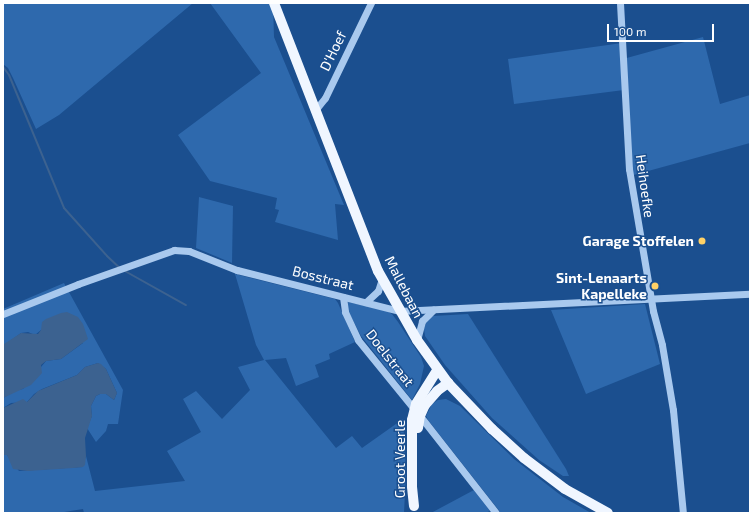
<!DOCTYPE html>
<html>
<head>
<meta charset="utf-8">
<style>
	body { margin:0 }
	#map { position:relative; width:753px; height:516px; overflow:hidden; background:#1b4f8f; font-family:"Exo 2",sans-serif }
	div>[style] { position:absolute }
	.green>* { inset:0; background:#2e69ad }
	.water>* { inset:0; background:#3c6290 }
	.stream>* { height:2px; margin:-1px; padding:0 1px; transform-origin:1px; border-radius:1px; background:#3c6290 }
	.minor>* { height:7px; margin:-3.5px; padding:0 3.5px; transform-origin:3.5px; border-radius:3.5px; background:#a9c9ee }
	.major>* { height:10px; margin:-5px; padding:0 5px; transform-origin:5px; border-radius:5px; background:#f0f6ff }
	.dots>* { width:11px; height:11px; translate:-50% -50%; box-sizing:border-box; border:2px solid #1b4f8f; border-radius:50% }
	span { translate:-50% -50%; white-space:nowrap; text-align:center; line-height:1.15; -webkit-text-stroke:3px #1b4f8f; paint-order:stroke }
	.street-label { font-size:14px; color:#fff }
	.poi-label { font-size:14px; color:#fff; font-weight:700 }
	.right { translate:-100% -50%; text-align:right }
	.frame { position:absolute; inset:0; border:4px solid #fff; pointer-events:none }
	.scale { position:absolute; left:607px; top:24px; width:107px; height:18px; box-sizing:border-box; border:2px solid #fff; border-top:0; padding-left:5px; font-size:12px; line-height:14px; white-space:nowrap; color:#fff; -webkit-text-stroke:3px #1b4f8f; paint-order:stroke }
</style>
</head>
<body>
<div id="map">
	<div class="green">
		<div style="clip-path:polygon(3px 3px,193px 3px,59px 115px,36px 129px,13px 78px,8px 68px,3px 64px)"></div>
		<div style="clip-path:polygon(210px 3px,273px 3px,274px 37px,344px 205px,335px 204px,338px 240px,275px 222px,279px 210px,275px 209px,277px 198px,210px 181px,178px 135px,261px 73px)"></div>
		<div style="clip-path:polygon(703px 37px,720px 104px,750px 95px,750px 143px,630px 176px,624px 90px,514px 104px,508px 59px,622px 43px,623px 59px)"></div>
		<div style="clip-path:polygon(199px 197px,233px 206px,232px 263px,196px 248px)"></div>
		<div style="clip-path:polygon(235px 274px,335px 299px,338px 303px,355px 342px,329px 354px,330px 359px,315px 365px,319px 377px,296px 386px,286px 358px,265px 360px,336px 448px,352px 436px,362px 448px,403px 419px,406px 473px,404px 513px,84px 513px,83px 509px,58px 513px,3px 513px,3px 455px,7px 455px,19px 471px,82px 467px,86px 456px,95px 491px,185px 481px,167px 451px,201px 432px,183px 399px,196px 391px,222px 419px,250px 390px,238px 367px,264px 360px,256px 345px)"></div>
		<div style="clip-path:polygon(64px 283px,123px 390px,118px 424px,108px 424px,106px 431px,96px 442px,87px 428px,92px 416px,91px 406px,96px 396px,100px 394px,106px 394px,114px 400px,117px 393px,106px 369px,98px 363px,85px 367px,77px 375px,42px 389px,34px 394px,27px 402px,11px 403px,3px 408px,3px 398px,17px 390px,23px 389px,46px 361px,61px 359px,83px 343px,41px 330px,35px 335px,28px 332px,21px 333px,3px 346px,3px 309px)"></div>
		<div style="clip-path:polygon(348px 302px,387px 311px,392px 314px,398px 322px,421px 357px,424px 366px,420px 384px,412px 400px,361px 336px,349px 313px,347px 306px)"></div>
		<div style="clip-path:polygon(645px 304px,660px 364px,586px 394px,551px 310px)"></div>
		<div style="clip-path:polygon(468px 314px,566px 469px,569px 476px,563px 476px,539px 460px,492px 418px,445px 365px,425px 336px,424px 329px,427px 319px,433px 316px)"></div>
		<div style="clip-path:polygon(446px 399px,460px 406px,514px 459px,563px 497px,591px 513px,501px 513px,428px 420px,426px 416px,432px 404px,438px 400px)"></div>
		<div style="clip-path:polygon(474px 490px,490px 511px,485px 513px,431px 513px)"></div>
	</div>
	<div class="water">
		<div style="clip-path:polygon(67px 312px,78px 317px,83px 324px,88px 339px,61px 359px,46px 361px,41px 365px,42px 373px,31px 385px,3px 398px,4px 344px,21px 333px,38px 334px,41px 330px,42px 322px,46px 319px,61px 313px)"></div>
		<div style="clip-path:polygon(98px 363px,101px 364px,106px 369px,117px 393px,114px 400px,106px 394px,100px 394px,96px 396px,91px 406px,92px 416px,85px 438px,86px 456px,85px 465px,83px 467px,73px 468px,28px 471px,13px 469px,7px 455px,3px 455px,3px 408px,23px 399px,27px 402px,38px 391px,77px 375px,85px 367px)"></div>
	</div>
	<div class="stream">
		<div style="left:3px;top:67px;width:10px;rotate:53deg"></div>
		<div style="left:9px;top:75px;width:144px;rotate:67.5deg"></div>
		<div style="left:64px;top:208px;width:64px;rotate:48.1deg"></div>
		<div style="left:107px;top:256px;width:16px;rotate:43deg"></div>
		<div style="left:123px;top:270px;width:72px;rotate:29.1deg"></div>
	</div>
	<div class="minor">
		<div style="left:620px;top:3px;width:166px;rotate:86.9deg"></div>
		<div style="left:629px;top:169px;width:144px;rotate:80.4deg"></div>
		<div style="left:653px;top:311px;width:35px;rotate:75deg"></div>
		<div style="left:662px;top:345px;width:66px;rotate:80.4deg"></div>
		<div style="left:673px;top:410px;width:103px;rotate:84.5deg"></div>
		<div style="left:316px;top:109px;width:14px;rotate:-51deg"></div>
		<div style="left:325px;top:98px;width:106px;rotate:-64.2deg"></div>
		<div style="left:343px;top:297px;width:15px;rotate:82deg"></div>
		<div style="left:345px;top:312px;width:31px;rotate:65deg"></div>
		<div style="left:358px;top:340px;width:89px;rotate:50.9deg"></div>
		<div style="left:366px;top:302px;width:16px;rotate:-43deg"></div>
		<div style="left:378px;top:291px;width:13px;rotate:-72deg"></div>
		<div style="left:3px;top:314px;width:81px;rotate:-21.8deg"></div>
		<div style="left:78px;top:284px;width:102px;rotate:-19.5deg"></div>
		<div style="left:174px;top:250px;width:15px;rotate:4deg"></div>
		<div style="left:189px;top:251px;width:52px;rotate:21.6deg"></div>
		<div style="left:237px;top:270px;width:167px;rotate:14.2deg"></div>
		<div style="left:399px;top:311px;width:351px;rotate:-2.8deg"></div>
		<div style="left:417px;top:340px;width:20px;rotate:-75deg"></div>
		<div style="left:422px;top:321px;width:16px;rotate:-45deg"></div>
		<div style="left:420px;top:416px;width:123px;rotate:51.9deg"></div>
	</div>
	<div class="major">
		<div style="left:274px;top:3px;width:287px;rotate:68.8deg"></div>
		<div style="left:378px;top:271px;width:79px;rotate:60.5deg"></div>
		<div style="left:417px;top:340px;width:53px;rotate:54.2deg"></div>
		<div style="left:448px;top:383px;width:64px;rotate:46.3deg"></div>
		<div style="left:492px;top:429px;width:43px;rotate:42.2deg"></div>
		<div style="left:524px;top:458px;width:51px;rotate:37.1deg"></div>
		<div style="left:565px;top:489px;width:49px;rotate:29.2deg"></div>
		<div style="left:418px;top:428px;width:12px;rotate:-81deg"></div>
		<div style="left:420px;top:416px;width:12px;rotate:-66deg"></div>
		<div style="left:425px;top:405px;width:18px;rotate:-49deg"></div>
		<div style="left:437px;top:391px;width:14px;rotate:-36deg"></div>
		<div style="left:414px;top:506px;width:20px;rotate:-96deg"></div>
		<div style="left:412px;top:486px;width:66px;rotate:-90deg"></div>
		<div style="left:412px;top:420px;width:16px;rotate:-76deg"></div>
		<div style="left:416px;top:404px;width:40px;rotate:-58deg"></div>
	</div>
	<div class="dots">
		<div style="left:702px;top:241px;background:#ffd166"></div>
		<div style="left:655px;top:286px;background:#ffd166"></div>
	</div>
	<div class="street-label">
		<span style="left:333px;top:51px;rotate:-64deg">D'Hoef</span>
		<span style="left:645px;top:186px;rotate:82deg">Heihoefke</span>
		<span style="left:323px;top:278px;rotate:14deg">Bosstraat</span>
		<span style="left:404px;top:287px;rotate:63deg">Mallebaan</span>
		<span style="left:390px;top:358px;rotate:52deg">Doelstraat</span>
		<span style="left:400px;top:459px;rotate:-90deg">Groot Veerle</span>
	</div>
	<div class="poi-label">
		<span class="right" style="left:694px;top:241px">Garage Stoffelen</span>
		<span class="right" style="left:647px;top:286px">Sint-Lenaarts<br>Kapelleke</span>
	</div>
	<div class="frame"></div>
	<div class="scale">100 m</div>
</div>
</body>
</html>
